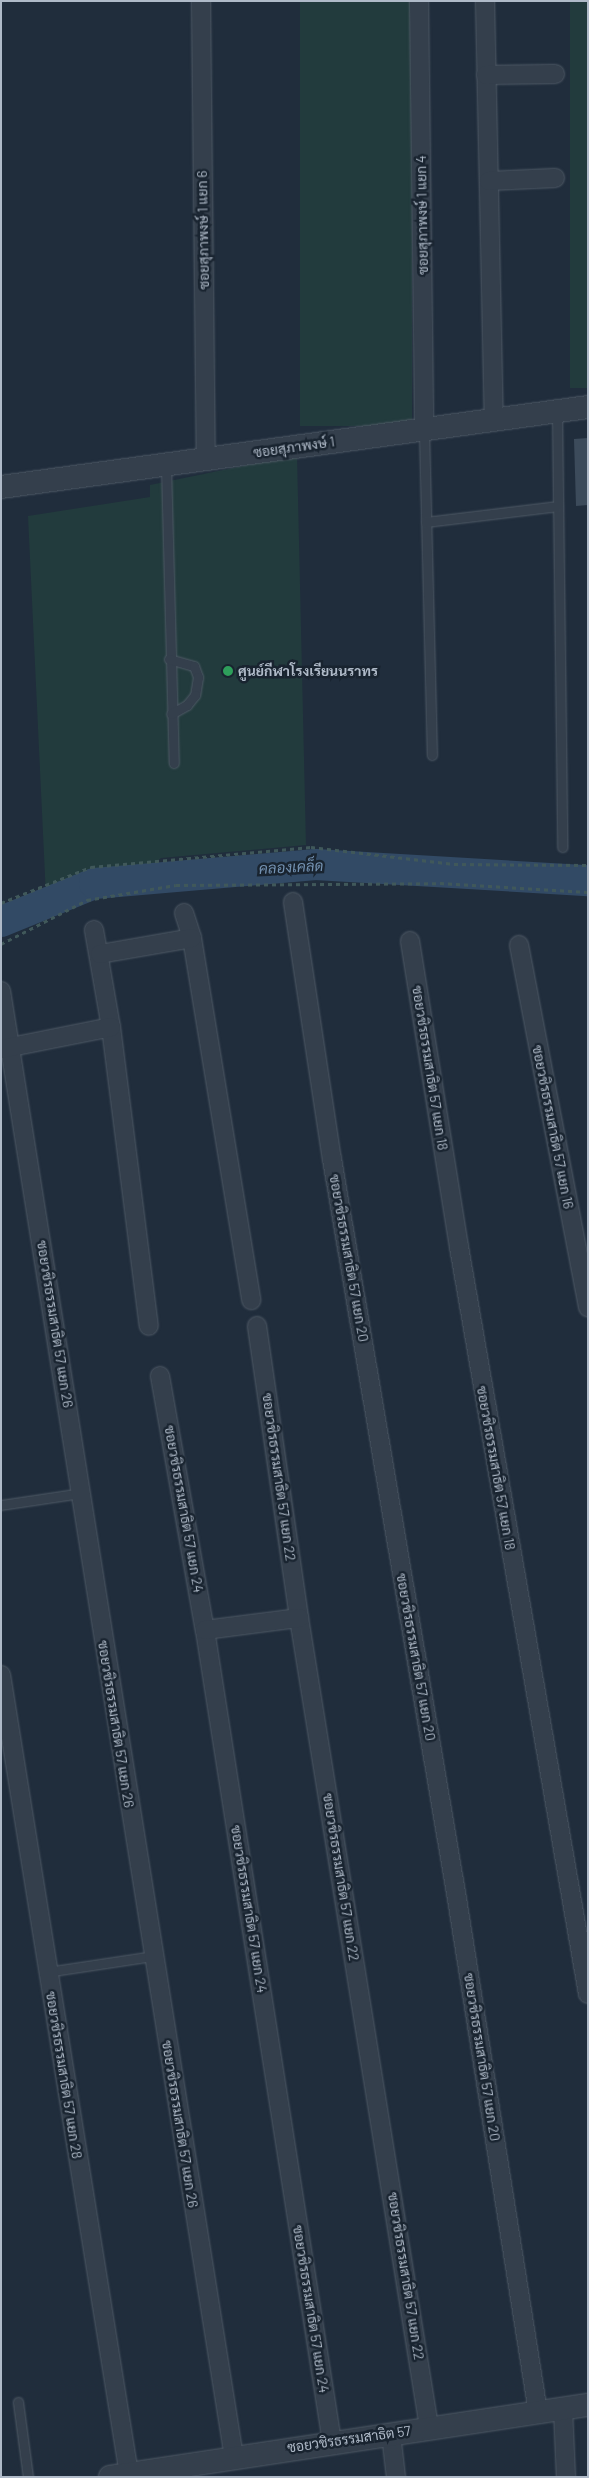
<!DOCTYPE html>
<html>
<head>
<meta charset="utf-8">
<style>
	body { margin:0 }
	#map { position:relative; width:589px; height:2478px; overflow:hidden; background:#202d3c; font-family:Barlow,Sarabun,sans-serif }
	div>[style] { position:absolute }
	.green>* { inset:0; background:#223b3d; transform-origin:0 0 }
	.river>* { height:31px; margin:-15.5px; padding:0 15.5px; transform-origin:15.5px; border-radius:15.5px; background:#324a65 }
	.building>* { inset:0; background:#3c4b5b }
	.path>* { height:3px; margin-top:-1.5px; transform-origin:0; background:repeating-linear-gradient(90deg,#40585a 0 4px,transparent 0 8px) }
	.roads { filter:drop-shadow(0 0 1px #4f5a66) drop-shadow(0 0 1px #4f5a66) }
	.service>* { height:9px; margin:-4.5px; padding:0 4.5px; transform-origin:4.5px; border-radius:4.5px; background:#343f4c }
	.minor>* { height:18px; margin:-9px; padding:0 9px; transform-origin:9px; border-radius:9px; background:#343f4c }
	.tertiary>* { height:22px; margin:-11px; padding:0 11px; transform-origin:11px; border-radius:11px; background:#343f4c }
	.dots>* { width:14px; height:14px; translate:-50% -50%; box-sizing:border-box; border:2px solid #192430; border-radius:50% }
	span { translate:-50% -50%; white-space:nowrap; text-align:center; line-height:1.15; -webkit-text-stroke:5px #192430; paint-order:stroke }
	.street-label { font-size:14px; color:#afbac8 }
	.poi-label { font-size:14px; color:#afbac8; font-weight:700 }
	.left { translate:0 -50%; text-align:left }
	.water-label { font-size:15px; color:#7492b2; font-style:italic }
	.frame { position:absolute; inset:0; border:2px solid #afbac8; pointer-events:none }
</style>
</head>
<body>
<div id="map">
	<div class="green">
		<div style="left:300px;top:1px;width:112px;height:425px"></div>
		<div style="left:570px;top:1px;width:18px;height:387px"></div>
		<div style="clip-path:polygon(297px 455px,306px 845px,161px 858px,142px 873px,91px 878px,46px 897px,28px 516px,150px 497px,150px 485px)"></div>
	</div>
	<div class="river">
		<div style="left:1px;top:921px;width:100px;rotate:-22.2deg"></div>
		<div style="left:94px;top:883px;width:222px;rotate:-4.9deg"></div>
		<div style="left:315px;top:864px;width:273px;rotate:3.4deg"></div>
	</div>
	<div class="building">
		<div style="clip-path:polygon(588px 438px,588px 505px,576px 506px,574px 439px)"></div>
	</div>
	<div class="path">
		<div style="left:1px;top:903px;width:97px;rotate:-21.8deg"></div>
		<div style="left:91px;top:867px;width:221px;rotate:-5.2deg"></div>
		<div style="left:311px;top:847px;width:144px;rotate:6.8deg"></div>
		<div style="left:454px;top:864px;width:134px;rotate:0.4deg"></div>
		<div style="left:1px;top:944px;width:97px;rotate:-27.1deg"></div>
		<div style="left:87px;top:900px;width:90px;rotate:-9.6deg"></div>
		<div style="left:176px;top:885px;width:264px;rotate:-0.4deg"></div>
		<div style="left:440px;top:883px;width:148px;rotate:3.5deg"></div>
	</div>
	<div class="roads">
		<div class="service">
			<div style="left:557px;top:412px;width:435px;rotate:89.3deg"></div>
			<div style="left:424px;top:431px;width:324px;rotate:88.6deg"></div>
			<div style="left:166px;top:466px;width:297px;rotate:88.5deg"></div>
			<div style="left:426px;top:522px;width:133px;rotate:-6.9deg"></div>
			<div style="left:169px;top:659px;width:26px;rotate:16deg"></div>
			<div style="left:194px;top:666px;width:12px;rotate:70deg"></div>
			<div style="left:198px;top:677px;width:18px;rotate:99deg"></div>
			<div style="left:195px;top:695px;width:13px;rotate:129deg"></div>
			<div style="left:187px;top:705px;width:18px;rotate:151deg"></div>
			<div style="left:1px;top:1505px;width:81px;rotate:-8.5deg"></div>
			<div style="left:47px;top:1972px;width:107px;rotate:-8.6deg"></div>
			<div style="left:18px;top:2402px;width:76px;rotate:82.4deg"></div>
		</div>
		<div class="minor">
			<div style="left:201px;top:1px;width:458px;rotate:89.4deg"></div>
			<div style="left:419px;top:1px;width:428px;rotate:89.3deg"></div>
			<div style="left:485px;top:1px;width:419px;rotate:88.8deg"></div>
			<div style="left:486px;top:75px;width:69px;rotate:-0.8deg"></div>
			<div style="left:489px;top:181px;width:66px;rotate:-2.6deg"></div>
			<div style="left:293px;top:902px;width:260px;rotate:81.4deg"></div>
			<div style="left:332px;top:1159px;width:750px;rotate:80.41deg"></div>
			<div style="left:457px;top:1899px;width:519px;rotate:81.03deg"></div>
			<div style="left:184px;top:913px;width:26px;rotate:72deg"></div>
			<div style="left:192px;top:938px;width:367px;rotate:80.7deg"></div>
			<div style="left:94px;top:930px;width:98px;rotate:80.1deg"></div>
			<div style="left:111px;top:1027px;width:301px;rotate:82.8deg"></div>
			<div style="left:410px;top:941px;width:310px;rotate:80.9deg"></div>
			<div style="left:459px;top:1247px;width:758px;rotate:80.2deg"></div>
			<div style="left:519px;top:945px;width:369px;rotate:79.2deg"></div>
			<div style="left:100px;top:954px;width:93px;rotate:-9.9deg"></div>
			<div style="left:1px;top:991px;width:1484px;rotate:80.97deg"></div>
			<div style="left:1px;top:1049px;width:112px;rotate:-11.3deg"></div>
			<div style="left:257px;top:1326px;width:295px;rotate:81.8deg"></div>
			<div style="left:299px;top:1618px;width:819px;rotate:80.87deg"></div>
			<div style="left:160px;top:1376px;width:258px;rotate:80deg"></div>
			<div style="left:205px;top:1630px;width:822px;rotate:81.11deg"></div>
			<div style="left:205px;top:1630px;width:95px;rotate:-7.3deg"></div>
			<div style="left:1px;top:1675px;width:809px;rotate:80.9deg"></div>
			<div style="left:563px;top:2409px;width:68px;rotate:87.5deg"></div>
			<div style="left:391px;top:2434px;width:43px;rotate:83.4deg"></div>
		</div>
		<div class="tertiary">
			<div style="left:1px;top:487px;width:592px;rotate:-7.76deg"></div>
			<div style="left:110px;top:2477px;width:483px;rotate:-8.6deg"></div>
		</div>
	</div>
	<div class="dots">
		<div style="left:228px;top:671px;background:#2e9e5b"></div>
	</div>
	<div class="street-label">
		<span style="left:422px;top:215px;rotate:-91deg">ซอยสุภาพงษ์ 1 แยก 4</span>
		<span style="left:203px;top:230px;rotate:-91deg">ซอยสุภาพงษ์ 1 แยก 6</span>
		<span style="left:294px;top:447px;rotate:-8deg">ซอยสุภาพงษ์ 1</span>
		<span style="left:430px;top:1068px;rotate:81deg">ซอยวชิรธรรมสาธิต 57 แยก 18</span>
		<span style="left:553px;top:1127px;rotate:79deg">ซอยวชิรธรรมสาธิต 57 แยก 16</span>
		<span style="left:349px;top:1258px;rotate:80deg">ซอยวชิรธรรมสาธิต 57 แยก 20</span>
		<span style="left:55px;top:1324px;rotate:81deg">ซอยวชิรธรรมสาธิต 57 แยก 26</span>
		<span style="left:496px;top:1468px;rotate:80deg">ซอยวชิรธรรมสาธิต 57 แยก 18</span>
		<span style="left:279px;top:1477px;rotate:82deg">ซอยวชิรธรรมสาธิต 57 แยก 22</span>
		<span style="left:184px;top:1509px;rotate:80deg">ซอยวชิรธรรมสาธิต 57 แยก 24</span>
		<span style="left:416px;top:1657px;rotate:80deg">ซอยวชิรธรรมสาธิต 57 แยก 20</span>
		<span style="left:116px;top:1724px;rotate:81deg">ซอยวชิรธรรมสาธิต 57 แยก 26</span>
		<span style="left:341px;top:1877px;rotate:81deg">ซอยวชิรธรรมสาธิต 57 แยก 22</span>
		<span style="left:249px;top:1909px;rotate:81deg">ซอยวชิรธรรมสาธิต 57 แยก 24</span>
		<span style="left:482px;top:2057px;rotate:81deg">ซอยวชิรธรรมสาธิต 57 แยก 20</span>
		<span style="left:64px;top:2075px;rotate:81deg">ซอยวชิรธรรมสาธิต 57 แยก 28</span>
		<span style="left:180px;top:2124px;rotate:81deg">ซอยวชิรธรรมสาธิต 57 แยก 26</span>
		<span style="left:406px;top:2276px;rotate:81deg">ซอยวชิรธรรมสาธิต 57 แยก 22</span>
		<span style="left:311px;top:2309px;rotate:81deg">ซอยวชิรธรรมสาธิต 57 แยก 24</span>
		<span style="left:349px;top:2439px;rotate:-8deg">ซอยวชิรธรรมสาธิต 57</span>
	</div>
	<div class="poi-label">
		<span class="left" style="left:238px;top:671px">ศูนย์กีฬาโรงเรียนนราทร</span>
	</div>
	<div class="water-label">
		<span style="left:291px;top:867px;rotate:-3deg">คลองเคล็ด</span>
	</div>
	<div class="frame"></div>
</div>
</body>
</html>
